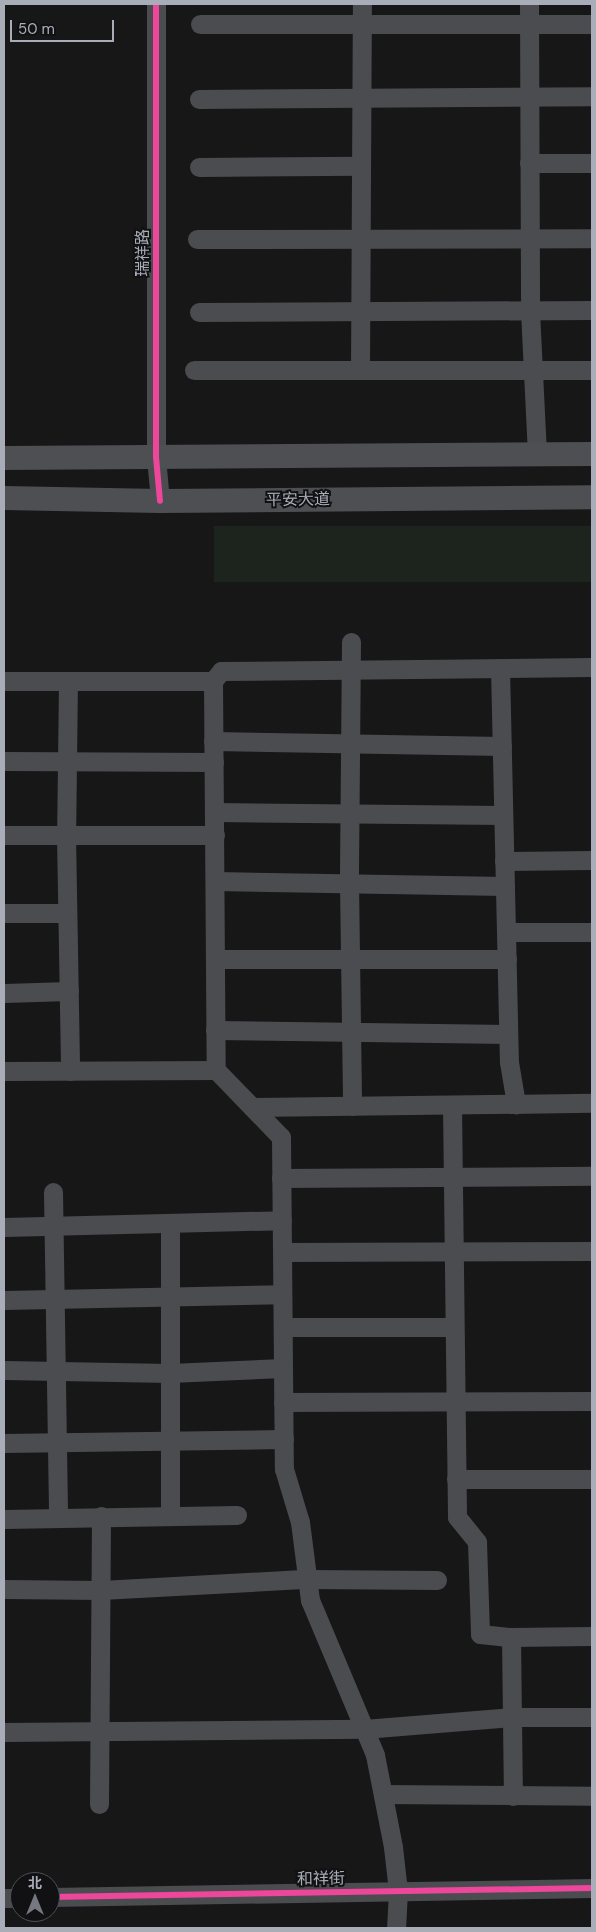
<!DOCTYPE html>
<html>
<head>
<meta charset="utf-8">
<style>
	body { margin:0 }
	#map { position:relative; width:596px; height:1932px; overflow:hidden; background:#171717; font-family:"DM Sans","Noto Sans SC",sans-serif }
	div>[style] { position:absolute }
	.green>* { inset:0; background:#1d241e; transform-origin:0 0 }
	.minor>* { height:19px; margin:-9.5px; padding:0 9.5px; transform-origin:9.5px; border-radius:9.5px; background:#4b4c50 }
	.major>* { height:24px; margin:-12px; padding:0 12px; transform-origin:12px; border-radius:12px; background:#4d4f52 }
	.cycleway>* { height:6px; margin:-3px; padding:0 3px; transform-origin:3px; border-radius:3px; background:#ed469a }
	span { translate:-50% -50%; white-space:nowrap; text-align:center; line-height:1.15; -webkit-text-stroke:4px #111113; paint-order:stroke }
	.street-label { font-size:16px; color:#a8adb8 }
	.frame { position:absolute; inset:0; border:5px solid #a8adb8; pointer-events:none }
	.north { position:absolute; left:10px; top:1872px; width:50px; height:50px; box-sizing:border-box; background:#111113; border:1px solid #4d4f55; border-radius:50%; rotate:0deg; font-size:14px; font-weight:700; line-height:20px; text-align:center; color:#a8adb8 }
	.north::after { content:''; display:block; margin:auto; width:18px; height:22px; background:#757880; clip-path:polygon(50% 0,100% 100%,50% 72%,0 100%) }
	.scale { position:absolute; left:10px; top:20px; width:104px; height:22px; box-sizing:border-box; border:2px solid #a8adb8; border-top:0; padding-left:6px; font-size:15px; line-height:18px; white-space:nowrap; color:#a8adb8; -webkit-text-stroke:4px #111113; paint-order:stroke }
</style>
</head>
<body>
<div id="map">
	<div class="green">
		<div style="left:592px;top:526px;width:56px;height:378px;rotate:90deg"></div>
	</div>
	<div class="minor">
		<div style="left:156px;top:4px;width:453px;rotate:90deg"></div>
		<div style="left:156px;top:457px;width:44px;rotate:84.8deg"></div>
		<div style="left:529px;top:4px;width:307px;rotate:89.8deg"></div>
		<div style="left:530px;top:311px;width:144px;rotate:87.2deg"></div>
		<div style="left:200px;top:24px;width:392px"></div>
		<div style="left:199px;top:99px;width:393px;rotate:-0.4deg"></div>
		<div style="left:529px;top:163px;width:63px"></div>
		<div style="left:199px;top:167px;width:162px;rotate:-0.4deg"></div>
		<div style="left:197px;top:239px;width:395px;rotate:-0.1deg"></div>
		<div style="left:199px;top:312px;width:393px;rotate:-0.3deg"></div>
		<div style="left:194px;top:370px;width:398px"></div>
		<div style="left:360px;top:370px;width:366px;rotate:-89.7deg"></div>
		<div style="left:351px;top:642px;width:241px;rotate:90.5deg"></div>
		<div style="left:349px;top:883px;width:223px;rotate:89.2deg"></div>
		<div style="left:500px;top:668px;width:394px;rotate:88.7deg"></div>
		<div style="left:509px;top:1062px;width:43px;rotate:80.5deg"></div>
		<div style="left:4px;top:681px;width:209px"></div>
		<div style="left:213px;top:681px;width:389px;rotate:89.6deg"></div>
		<div style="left:216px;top:1070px;width:93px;rotate:45.9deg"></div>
		<div style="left:281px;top:1137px;width:332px;rotate:89.5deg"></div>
		<div style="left:284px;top:1469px;width:55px;rotate:73.2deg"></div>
		<div style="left:300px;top:1522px;width:79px;rotate:82.7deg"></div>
		<div style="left:310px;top:1600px;width:168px;rotate:67.2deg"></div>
		<div style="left:375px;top:1755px;width:94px;rotate:78.9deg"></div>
		<div style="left:393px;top:1847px;width:44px;rotate:83.5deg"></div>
		<div style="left:398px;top:1891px;width:37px;rotate:93deg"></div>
		<div style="left:68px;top:681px;width:154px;rotate:90.7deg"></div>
		<div style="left:66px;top:835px;width:236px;rotate:89deg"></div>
		<div style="left:213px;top:681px;width:13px;rotate:-51deg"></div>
		<div style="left:221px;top:671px;width:371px;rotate:-0.6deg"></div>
		<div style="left:213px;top:741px;width:289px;rotate:1deg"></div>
		<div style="left:4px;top:761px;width:210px;rotate:0.3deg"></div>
		<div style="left:214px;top:812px;width:289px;rotate:0.6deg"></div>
		<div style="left:4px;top:835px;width:211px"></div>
		<div style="left:504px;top:861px;width:88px;rotate:-0.7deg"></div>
		<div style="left:215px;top:881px;width:290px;rotate:1deg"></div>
		<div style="left:4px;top:913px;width:63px"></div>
		<div style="left:506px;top:932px;width:86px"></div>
		<div style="left:215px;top:959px;width:292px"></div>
		<div style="left:4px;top:993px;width:65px;rotate:-1.8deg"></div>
		<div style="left:215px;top:1030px;width:293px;rotate:0.8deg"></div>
		<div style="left:4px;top:1071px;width:212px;rotate:-0.3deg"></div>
		<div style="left:452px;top:1105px;width:412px;rotate:89.3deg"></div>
		<div style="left:457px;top:1517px;width:32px;rotate:51deg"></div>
		<div style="left:477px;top:1542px;width:92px;rotate:88.1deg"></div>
		<div style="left:480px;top:1634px;width:31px;rotate:6deg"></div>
		<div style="left:511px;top:1637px;width:159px;rotate:89.3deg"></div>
		<div style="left:252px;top:1107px;width:340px;rotate:-0.7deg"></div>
		<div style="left:281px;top:1178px;width:311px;rotate:-0.4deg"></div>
		<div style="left:53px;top:1192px;width:326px;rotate:89.1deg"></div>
		<div style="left:170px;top:1225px;width:289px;rotate:90deg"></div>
		<div style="left:4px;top:1227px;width:278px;rotate:-1.4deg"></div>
		<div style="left:282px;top:1252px;width:310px;rotate:-0.2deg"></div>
		<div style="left:4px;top:1300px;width:278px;rotate:-1.2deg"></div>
		<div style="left:283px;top:1327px;width:171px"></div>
		<div style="left:4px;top:1370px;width:166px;rotate:1deg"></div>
		<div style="left:170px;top:1373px;width:113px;rotate:-2.5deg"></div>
		<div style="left:283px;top:1402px;width:309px;rotate:-0.2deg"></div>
		<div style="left:4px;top:1443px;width:280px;rotate:-0.8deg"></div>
		<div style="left:456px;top:1479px;width:136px"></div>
		<div style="left:4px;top:1519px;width:233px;rotate:-1deg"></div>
		<div style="left:4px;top:1589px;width:97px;rotate:0.6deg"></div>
		<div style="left:101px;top:1590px;width:206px;rotate:-3.1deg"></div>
		<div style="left:307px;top:1579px;width:130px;rotate:0.4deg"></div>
		<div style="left:511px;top:1637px;width:81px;rotate:-0.7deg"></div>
		<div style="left:4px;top:1732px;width:360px;rotate:-0.5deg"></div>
		<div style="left:364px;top:1729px;width:148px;rotate:-4.6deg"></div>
		<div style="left:512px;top:1717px;width:80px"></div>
		<div style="left:383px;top:1794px;width:209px;rotate:0.5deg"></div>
		<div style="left:99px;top:1804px;width:288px;rotate:-89.6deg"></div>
		<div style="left:50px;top:1897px;width:542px;rotate:-0.95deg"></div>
		<div style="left:4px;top:1898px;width:16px"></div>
	</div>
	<div class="major">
		<div style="left:4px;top:458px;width:588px;rotate:-0.39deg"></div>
		<div style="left:4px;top:498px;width:156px;rotate:1.1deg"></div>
		<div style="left:160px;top:501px;width:432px;rotate:-0.5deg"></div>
	</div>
	<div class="cycleway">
		<div style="left:156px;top:4px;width:453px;rotate:90deg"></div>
		<div style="left:156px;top:457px;width:44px;rotate:84.8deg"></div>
		<div style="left:50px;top:1897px;width:542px;rotate:-0.95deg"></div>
	</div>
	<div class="street-label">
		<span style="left:143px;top:253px;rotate:-90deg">瑞祥路</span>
		<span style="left:298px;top:500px;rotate:-1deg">平安大道</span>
		<span style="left:321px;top:1879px;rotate:-1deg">和祥街</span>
	</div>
	<div class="frame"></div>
	<div class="north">北</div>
	<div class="scale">50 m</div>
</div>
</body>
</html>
